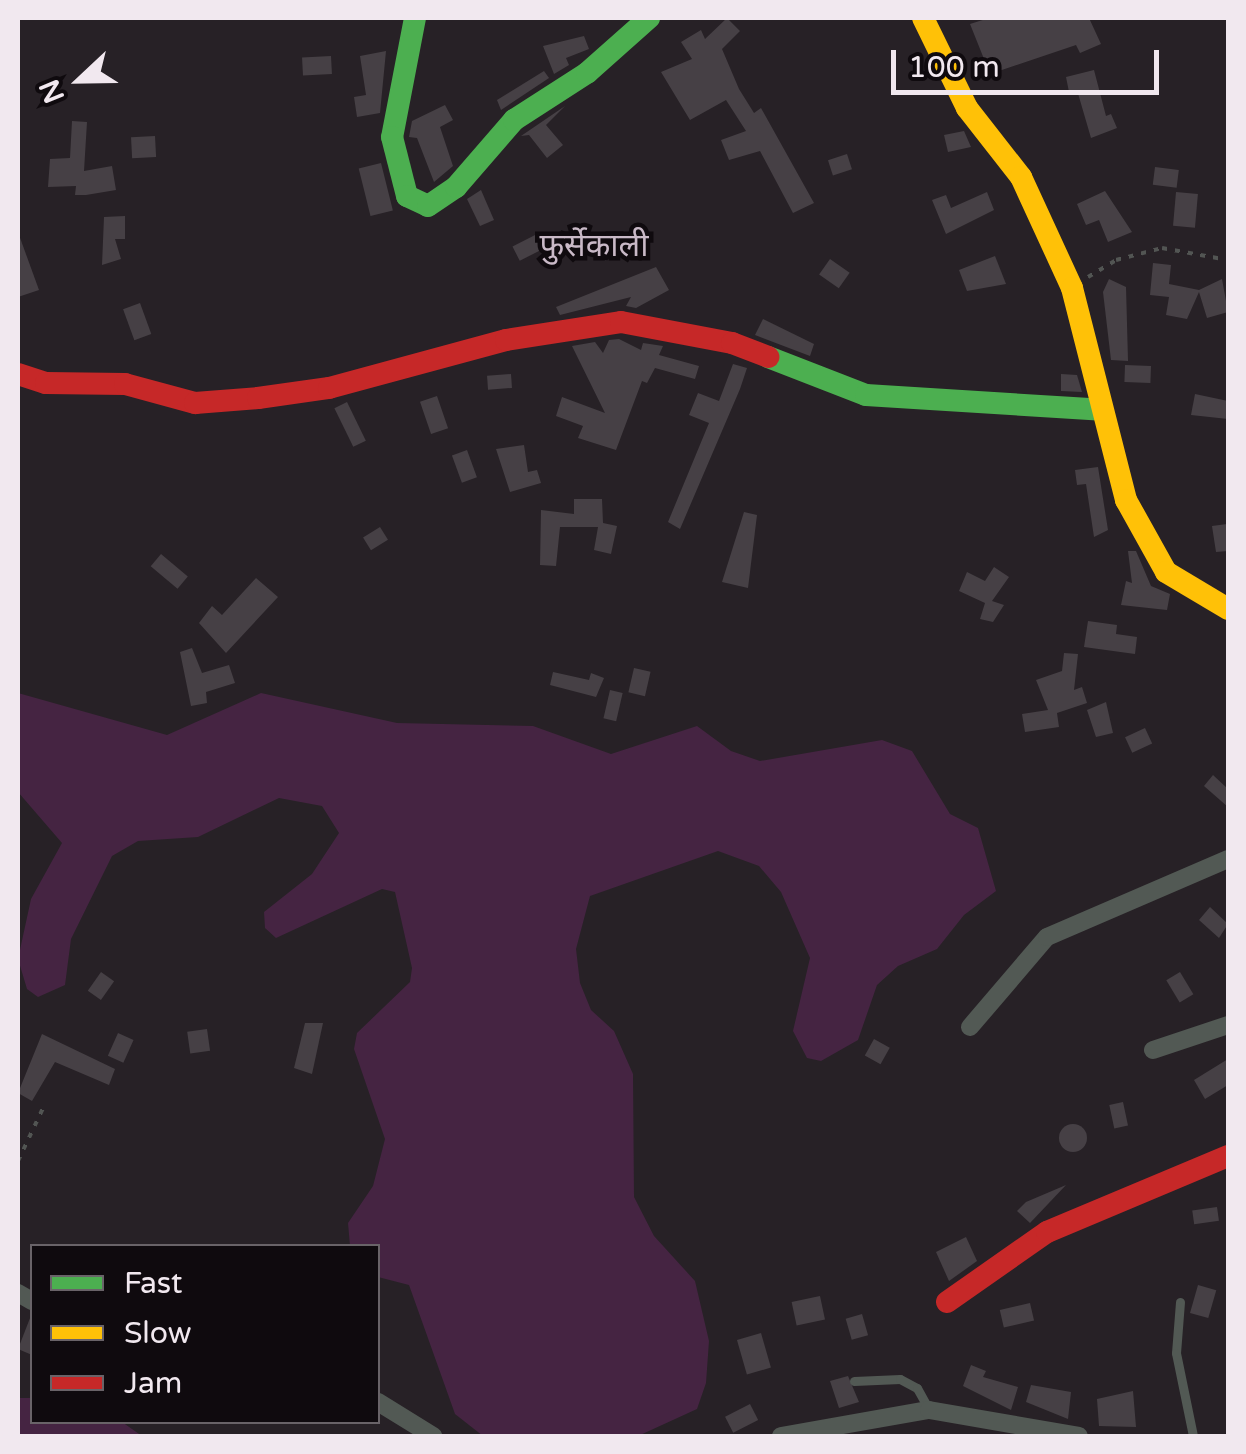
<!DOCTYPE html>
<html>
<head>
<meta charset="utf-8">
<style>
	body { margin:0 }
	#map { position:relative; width:1246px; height:1454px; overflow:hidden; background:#272126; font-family:"Varela Round","Noto Sans Devanagari",sans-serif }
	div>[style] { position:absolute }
	.green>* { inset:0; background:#452442 }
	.building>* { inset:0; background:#464045; transform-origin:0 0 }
	.round { border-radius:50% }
	.path>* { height:4px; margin-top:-2px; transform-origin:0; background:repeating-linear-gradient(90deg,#525553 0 5px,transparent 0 13px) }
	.lane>* { height:9px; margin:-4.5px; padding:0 4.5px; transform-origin:4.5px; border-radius:4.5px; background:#525954 }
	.street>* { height:18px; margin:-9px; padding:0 9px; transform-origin:9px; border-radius:9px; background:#525954 }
	.fast>* { height:22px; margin:-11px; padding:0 11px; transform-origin:11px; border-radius:11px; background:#4caf50 }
	.slow>* { height:22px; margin:-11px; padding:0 11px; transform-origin:11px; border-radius:11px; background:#ffc107 }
	.jam>* { height:22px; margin:-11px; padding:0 11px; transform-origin:11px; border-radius:11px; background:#c62828 }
	span { translate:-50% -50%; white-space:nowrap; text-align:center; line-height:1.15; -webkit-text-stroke:9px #0f0a0e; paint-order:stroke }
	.quarter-label { font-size:32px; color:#c9b9c7 }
	.frame { position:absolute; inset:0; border:20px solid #f1e8ef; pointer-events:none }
	.legend { position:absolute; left:30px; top:1244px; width:350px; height:180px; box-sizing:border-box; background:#0f0a0e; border:2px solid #696368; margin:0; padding:12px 18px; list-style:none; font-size:30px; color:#f1e8ef }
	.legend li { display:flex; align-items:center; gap:20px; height:50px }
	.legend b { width:50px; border:2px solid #696368 }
	.north { position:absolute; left:30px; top:30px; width:100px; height:100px; -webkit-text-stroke:8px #0f0a0e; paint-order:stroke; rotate:248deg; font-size:28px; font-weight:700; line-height:40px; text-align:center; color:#f1e8ef }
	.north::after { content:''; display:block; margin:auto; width:35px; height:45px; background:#f1e8ef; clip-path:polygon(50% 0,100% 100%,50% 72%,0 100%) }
	.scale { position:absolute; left:891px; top:50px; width:268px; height:45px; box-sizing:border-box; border:5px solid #f1e8ef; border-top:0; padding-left:12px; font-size:30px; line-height:35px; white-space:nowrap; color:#f1e8ef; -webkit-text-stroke:8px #0f0a0e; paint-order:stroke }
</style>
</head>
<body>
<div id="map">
	<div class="green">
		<div style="clip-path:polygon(18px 693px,167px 735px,261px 693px,397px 723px,533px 726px,611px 754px,697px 726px,731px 751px,760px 761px,882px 740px,912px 751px,950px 814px,978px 828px,996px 891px,964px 915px,937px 949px,898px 966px,877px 985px,858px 1040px,821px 1061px,807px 1058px,793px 1031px,810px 958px,781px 892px,759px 866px,718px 851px,590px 896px,576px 949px,580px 983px,591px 1010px,614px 1031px,633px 1074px,634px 1197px,654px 1236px,695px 1281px,709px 1341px,706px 1383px,697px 1409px,638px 1436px,483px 1436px,455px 1414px,409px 1285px,378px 1277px,378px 1246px,350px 1246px,348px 1223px,373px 1186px,385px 1139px,354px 1049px,357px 1033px,410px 982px,412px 968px,395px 892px,382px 889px,276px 938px,265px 928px,264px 912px,312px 874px,339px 833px,322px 806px,279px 798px,198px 837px,138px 841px,112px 856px,71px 939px,65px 985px,38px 997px,27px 989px,18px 959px,31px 899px,62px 843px,18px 792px)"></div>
		<div style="clip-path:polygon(18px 1398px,32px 1398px,32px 1422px,122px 1422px,142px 1436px,18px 1436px)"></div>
	</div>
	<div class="building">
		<div style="clip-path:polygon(727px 18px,740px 31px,722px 49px,739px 89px,754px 113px,761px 108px,814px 203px,793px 213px,760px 151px,729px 160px,721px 140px,746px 131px,726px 100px,690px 120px,661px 72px,692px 59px,681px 42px,701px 30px,705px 39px)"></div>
		<div style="clip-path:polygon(989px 18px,1089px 18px,1101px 44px,1080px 53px,1076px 45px,990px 74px,970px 24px)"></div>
		<div style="clip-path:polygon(584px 36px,589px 49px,566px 58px,569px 65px,554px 74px,543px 46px)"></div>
		<div style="clip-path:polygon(386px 51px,380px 113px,357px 117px,354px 97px,366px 95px,360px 56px)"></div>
		<div style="left:331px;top:56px;width:18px;height:29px;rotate:87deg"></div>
		<div style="clip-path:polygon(1094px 70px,1106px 116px,1111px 114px,1117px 128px,1091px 138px,1077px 90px,1069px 92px,1066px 77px)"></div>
		<div style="clip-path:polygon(544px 71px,549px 78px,501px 110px,497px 100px)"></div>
		<div style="clip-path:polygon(445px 105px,453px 120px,440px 127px,453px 166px,434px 182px,417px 138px,409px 137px,412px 121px)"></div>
		<div style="clip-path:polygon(565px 106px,546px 125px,563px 145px,547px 158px,529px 135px,521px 136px)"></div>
		<div style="clip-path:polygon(72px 121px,87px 122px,84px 171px,112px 166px,116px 190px,86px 195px,75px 195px,76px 186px,48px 187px,50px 159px,70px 158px)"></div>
		<div style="clip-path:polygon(964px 131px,971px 147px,948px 152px,944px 135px)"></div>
		<div style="left:155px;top:136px;width:21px;height:24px;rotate:87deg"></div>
		<div style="left:847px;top:154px;width:16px;height:20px;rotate:72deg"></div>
		<div style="left:381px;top:163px;width:49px;height:23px;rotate:76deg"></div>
		<div style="left:1155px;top:167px;width:24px;height:18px;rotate:7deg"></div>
		<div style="clip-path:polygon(481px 190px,494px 220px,480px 226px,467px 199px)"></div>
		<div style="clip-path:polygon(1105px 191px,1132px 232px,1108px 242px,1099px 220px,1086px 225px,1077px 204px)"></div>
		<div style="clip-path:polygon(987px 192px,994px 210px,946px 234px,932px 200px,946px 195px,951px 208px)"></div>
		<div style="left:1176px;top:192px;width:22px;height:34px;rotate:5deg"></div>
		<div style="clip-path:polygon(125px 216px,125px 239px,115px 239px,121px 259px,102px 265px,104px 217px)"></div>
		<div style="left:541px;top:232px;width:16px;height:32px;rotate:63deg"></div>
		<div style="clip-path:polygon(19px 235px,39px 290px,18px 297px,18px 236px)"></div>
		<div style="clip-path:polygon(995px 256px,1006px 284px,967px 291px,959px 270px)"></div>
		<div style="left:830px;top:259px;width:24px;height:19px;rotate:35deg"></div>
		<div style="clip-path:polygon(1153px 263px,1171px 265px,1169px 284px,1199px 290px,1222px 279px,1228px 312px,1207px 318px,1199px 292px,1187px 319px,1166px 315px,1169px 297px,1150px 295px)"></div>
		<div style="clip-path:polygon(656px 267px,669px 290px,636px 308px,626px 306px,631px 297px,560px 315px,556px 307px)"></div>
		<div style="clip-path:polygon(1109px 279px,1126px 287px,1128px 361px,1111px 360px,1103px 292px)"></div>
		<div style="left:140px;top:303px;width:33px;height:18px;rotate:70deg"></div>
		<div style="clip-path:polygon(763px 319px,814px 344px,810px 356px,755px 335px)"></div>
		<div style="clip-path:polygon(619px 339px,641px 350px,643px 343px,663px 346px,659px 355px,699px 366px,695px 379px,655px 368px,647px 383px,642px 381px,616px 450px,578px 438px,583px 426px,556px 416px,562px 397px,605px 413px,572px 346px,595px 342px,603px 353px,609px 340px)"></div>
		<div style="clip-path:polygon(733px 364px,747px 368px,740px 389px,680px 529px,668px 522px,709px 423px,689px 415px,698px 393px,719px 401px)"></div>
		<div style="left:1125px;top:365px;width:26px;height:17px;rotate:2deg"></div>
		<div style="left:511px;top:374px;width:14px;height:24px;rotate:86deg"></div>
		<div style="clip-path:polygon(1061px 374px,1077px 375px,1082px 392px,1061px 391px)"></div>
		<div style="clip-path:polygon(1195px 394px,1228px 401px,1228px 419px,1191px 415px)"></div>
		<div style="left:437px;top:396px;width:34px;height:18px;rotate:71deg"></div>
		<div style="left:347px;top:402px;width:43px;height:14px;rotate:64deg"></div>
		<div style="clip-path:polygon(524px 445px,528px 472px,537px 470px,541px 483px,510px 492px,496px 449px)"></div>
		<div style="left:467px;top:450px;width:29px;height:16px;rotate:70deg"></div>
		<div style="clip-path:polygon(1098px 467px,1108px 530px,1094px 537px,1086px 484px,1077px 485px,1075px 470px)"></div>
		<div style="clip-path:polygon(574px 499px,602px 499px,603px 523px,617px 526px,611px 554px,594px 550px,598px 527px,560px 527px,556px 566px,540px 565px,541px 510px,574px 514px)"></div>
		<div style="clip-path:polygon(744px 512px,757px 515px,748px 588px,722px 582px)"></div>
		<div style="clip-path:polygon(1227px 524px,1228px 551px,1216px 552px,1212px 526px)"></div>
		<div style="left:380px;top:527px;width:15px;height:20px;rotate:58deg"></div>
		<div style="clip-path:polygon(1128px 551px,1136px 551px,1151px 586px,1170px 594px,1167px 610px,1121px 605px,1126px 581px,1132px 583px)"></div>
		<div style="left:161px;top:554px;width:35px;height:16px;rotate:40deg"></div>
		<div style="clip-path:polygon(994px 567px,1009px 577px,992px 601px,1004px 605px,993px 622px,980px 619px,985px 603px,959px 591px,967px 572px,985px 581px)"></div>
		<div style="clip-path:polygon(256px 578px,278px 597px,226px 653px,199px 623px,212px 606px,222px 615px)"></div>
		<div style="clip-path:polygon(1088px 621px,1117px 625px,1116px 634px,1137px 637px,1135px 654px,1084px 647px)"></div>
		<div style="clip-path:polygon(192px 648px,202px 673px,229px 665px,235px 683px,206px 692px,207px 703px,191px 706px,180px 652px)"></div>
		<div style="clip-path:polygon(1064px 653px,1078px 654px,1074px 690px,1082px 687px,1087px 703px,1057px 713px,1059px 727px,1025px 732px,1022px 714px,1048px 710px,1036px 680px,1062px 671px)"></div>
		<div style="left:634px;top:668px;width:17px;height:25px;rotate:13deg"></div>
		<div style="clip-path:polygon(553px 672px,589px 680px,591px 673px,604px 678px,596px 697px,550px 685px)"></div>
		<div style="left:610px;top:690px;width:13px;height:29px;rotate:13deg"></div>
		<div style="clip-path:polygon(1106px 702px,1113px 733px,1096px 737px,1087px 710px)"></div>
		<div style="left:1145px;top:728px;width:17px;height:22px;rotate:65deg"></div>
		<div style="clip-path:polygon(1213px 775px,1228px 789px,1228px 807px,1204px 786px)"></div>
		<div style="clip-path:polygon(1210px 907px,1228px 924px,1219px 938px,1199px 920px)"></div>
		<div style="left:101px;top:972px;width:16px;height:23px;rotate:35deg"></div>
		<div style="left:1180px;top:972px;width:26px;height:16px;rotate:59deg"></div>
		<div style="clip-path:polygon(305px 1023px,323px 1023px,312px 1074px,294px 1068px)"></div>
		<div style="left:207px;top:1029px;width:22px;height:20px;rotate:82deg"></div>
		<div style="left:118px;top:1033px;width:17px;height:25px;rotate:24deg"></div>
		<div style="clip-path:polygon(42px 1034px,115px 1069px,109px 1085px,55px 1062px,32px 1101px,18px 1093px)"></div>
		<div style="left:874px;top:1039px;width:18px;height:19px;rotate:29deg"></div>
		<div style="clip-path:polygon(1228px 1059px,1228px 1085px,1205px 1099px,1194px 1080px)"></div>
		<div style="left:1123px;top:1102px;width:24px;height:14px;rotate:78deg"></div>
		<div class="round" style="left:1059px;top:1124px;width:28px;height:28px"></div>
		<div style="clip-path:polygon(1066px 1185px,1030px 1223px,1017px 1211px,1026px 1202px)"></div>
		<div style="left:1217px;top:1207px;width:14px;height:25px;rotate:82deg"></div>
		<div style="clip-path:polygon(966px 1237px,977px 1261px,949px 1281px,936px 1252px)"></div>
		<div style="left:1198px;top:1285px;width:19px;height:29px;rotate:16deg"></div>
		<div style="left:820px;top:1296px;width:24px;height:29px;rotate:78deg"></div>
		<div style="left:1030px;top:1303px;width:18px;height:31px;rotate:77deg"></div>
		<div style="clip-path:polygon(32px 1313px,32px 1355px,18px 1349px)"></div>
		<div style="left:862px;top:1314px;width:22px;height:17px;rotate:74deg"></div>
		<div style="left:761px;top:1333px;width:36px;height:25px;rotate:74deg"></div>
		<div style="clip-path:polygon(971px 1365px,986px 1371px,983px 1377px,1018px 1387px,1011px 1410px,963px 1386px)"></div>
		<div style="clip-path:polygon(848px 1376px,859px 1402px,839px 1408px,830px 1381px)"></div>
		<div style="clip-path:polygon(1031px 1385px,1071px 1392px,1068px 1419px,1026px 1402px)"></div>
		<div style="clip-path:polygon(1133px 1391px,1136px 1427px,1099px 1426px,1097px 1399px)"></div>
		<div style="left:750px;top:1404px;width:18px;height:28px;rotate:63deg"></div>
	</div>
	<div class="path">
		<div style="left:1088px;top:277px;width:33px;rotate:-31deg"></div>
		<div style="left:1116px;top:260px;width:48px;rotate:-14.6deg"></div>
		<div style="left:1162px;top:248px;width:67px;rotate:10.3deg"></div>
		<div style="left:18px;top:1161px;width:61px;rotate:-64.7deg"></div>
	</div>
	<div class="lane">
		<div style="left:1180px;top:1302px;width:51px;rotate:94.5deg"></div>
		<div style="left:1176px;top:1353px;width:85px;rotate:78.4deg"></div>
		<div style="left:854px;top:1381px;width:46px;rotate:-2.5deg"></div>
		<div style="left:900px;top:1379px;width:19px;rotate:28deg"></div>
		<div style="left:917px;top:1388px;width:25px;rotate:61deg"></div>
	</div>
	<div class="street">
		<div style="left:970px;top:1027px;width:118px;rotate:-49.5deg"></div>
		<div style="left:1047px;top:937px;width:197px;rotate:-23.3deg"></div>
		<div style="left:1153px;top:1050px;width:79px;rotate:-18.4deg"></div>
		<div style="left:18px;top:1293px;width:16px;rotate:30deg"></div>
		<div style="left:378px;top:1402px;width:65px;rotate:31.7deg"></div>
		<div style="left:781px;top:1436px;width:150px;rotate:-10deg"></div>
		<div style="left:929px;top:1410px;width:152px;rotate:9.8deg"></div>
	</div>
	<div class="fast">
		<div style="left:415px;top:18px;width:121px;rotate:100.9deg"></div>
		<div style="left:392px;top:137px;width:61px;rotate:75.7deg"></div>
		<div style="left:407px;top:196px;width:23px;rotate:25deg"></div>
		<div style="left:428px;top:206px;width:34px;rotate:-34deg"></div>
		<div style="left:456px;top:187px;width:89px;rotate:-49.1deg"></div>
		<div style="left:514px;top:120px;width:87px;rotate:-32.8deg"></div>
		<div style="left:587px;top:73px;width:83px;rotate:-41.6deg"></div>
		<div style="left:768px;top:357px;width:105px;rotate:21.2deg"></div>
		<div style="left:866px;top:395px;width:236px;rotate:3.6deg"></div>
	</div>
	<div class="slow">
		<div style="left:923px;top:18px;width:100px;rotate:63.9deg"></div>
		<div style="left:967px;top:108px;width:88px;rotate:52deg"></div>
		<div style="left:1021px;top:177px;width:122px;rotate:65.3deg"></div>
		<div style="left:1072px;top:288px;width:219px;rotate:75.7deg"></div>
		<div style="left:1126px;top:500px;width:82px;rotate:60.9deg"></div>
		<div style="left:1166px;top:572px;width:72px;rotate:30.8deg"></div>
	</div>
	<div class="jam">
		<div style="left:18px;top:374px;width:29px;rotate:18deg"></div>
		<div style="left:46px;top:383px;width:79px;rotate:0.7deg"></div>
		<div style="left:125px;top:384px;width:73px;rotate:15.2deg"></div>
		<div style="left:195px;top:403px;width:63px;rotate:-4.5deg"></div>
		<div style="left:258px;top:398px;width:72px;rotate:-8deg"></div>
		<div style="left:329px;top:388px;width:183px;rotate:-15.2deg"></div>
		<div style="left:506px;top:340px;width:116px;rotate:-8.9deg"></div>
		<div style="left:621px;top:322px;width:113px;rotate:10.7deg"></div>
		<div style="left:732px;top:343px;width:39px;rotate:21deg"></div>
		<div style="left:947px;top:1302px;width:122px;rotate:-35deg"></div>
		<div style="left:1047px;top:1232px;width:196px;rotate:-22.8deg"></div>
	</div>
	<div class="quarter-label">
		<span style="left:594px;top:246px">फुर्सेकाली</span>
	</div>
	<div class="frame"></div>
	<ul class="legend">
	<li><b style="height:12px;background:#4caf50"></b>Fast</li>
	<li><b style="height:12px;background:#ffc107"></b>Slow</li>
	<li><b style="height:12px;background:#c62828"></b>Jam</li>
	</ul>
	<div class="north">N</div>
	<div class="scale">100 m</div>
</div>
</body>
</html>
